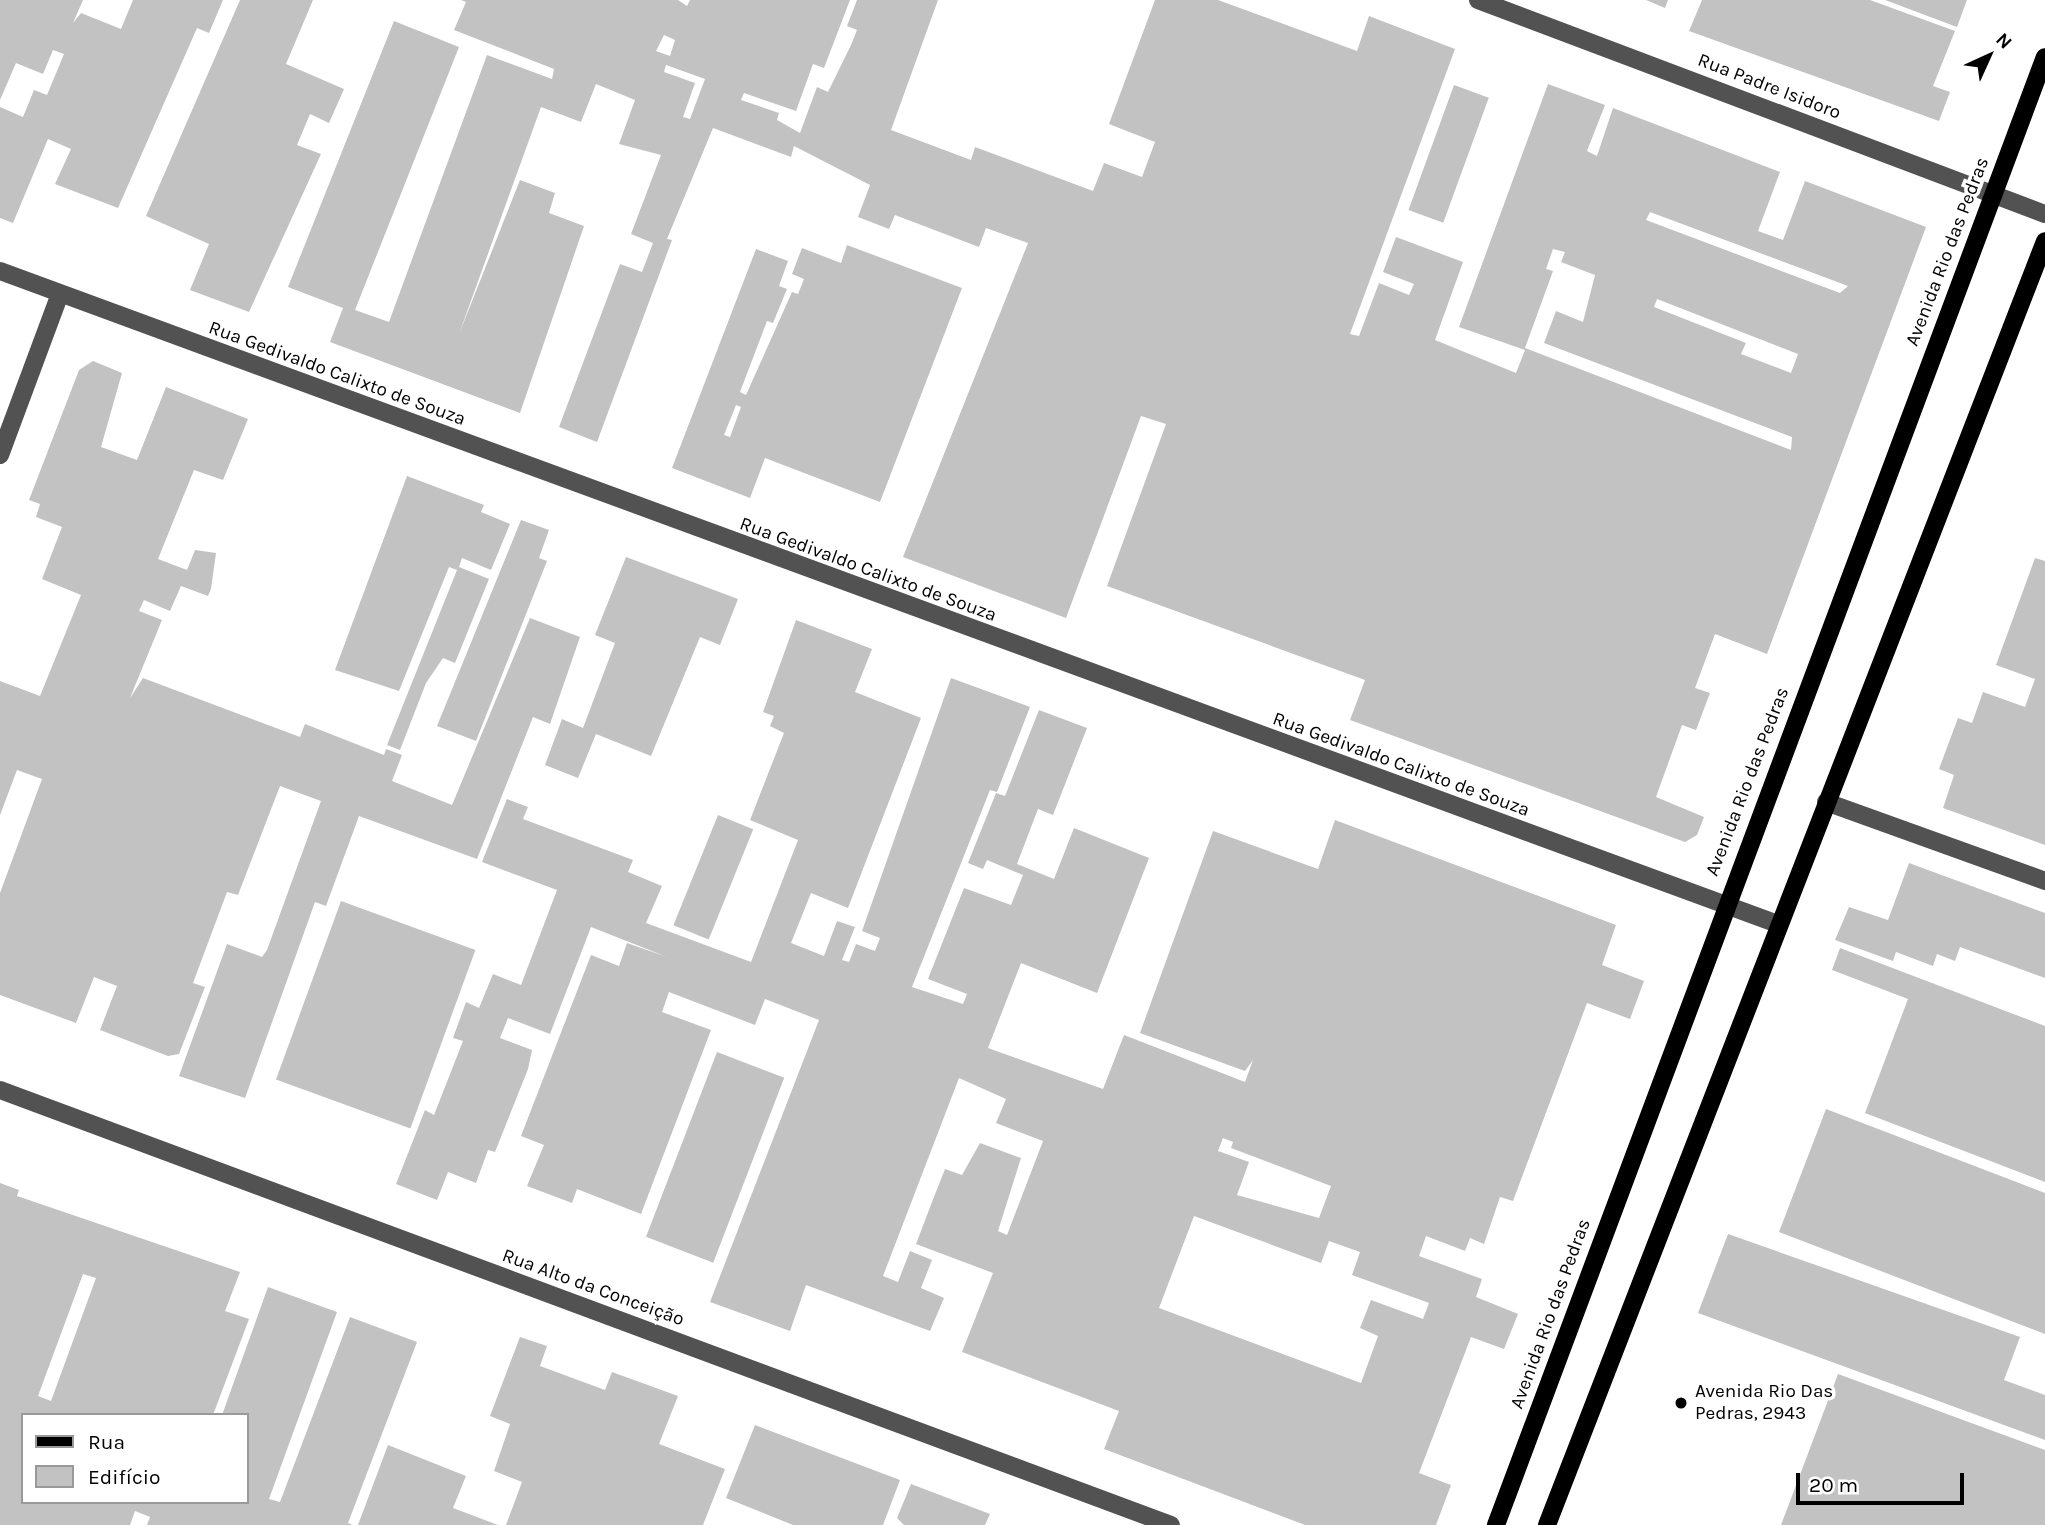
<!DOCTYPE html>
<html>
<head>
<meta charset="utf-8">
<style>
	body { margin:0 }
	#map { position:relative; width:2045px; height:1525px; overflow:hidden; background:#fff; font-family:Karla,sans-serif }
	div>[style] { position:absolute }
	.building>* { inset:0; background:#c2c2c2; transform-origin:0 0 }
	.minor>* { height:18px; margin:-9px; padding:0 9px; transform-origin:9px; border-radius:9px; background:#525252 }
	.major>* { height:18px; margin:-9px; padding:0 9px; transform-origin:9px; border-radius:9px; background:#000 }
	.dots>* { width:19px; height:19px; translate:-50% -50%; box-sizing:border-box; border:4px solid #fff; border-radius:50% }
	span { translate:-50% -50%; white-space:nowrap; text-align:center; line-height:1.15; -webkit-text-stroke:7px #fff; paint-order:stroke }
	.street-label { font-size:19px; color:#000 }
	.poi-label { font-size:19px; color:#000 }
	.left { translate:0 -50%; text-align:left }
	.legend { position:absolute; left:21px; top:1413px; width:228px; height:91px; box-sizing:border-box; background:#fff; border:2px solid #999; margin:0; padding:9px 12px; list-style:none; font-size:21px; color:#000 }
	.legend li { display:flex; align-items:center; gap:14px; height:35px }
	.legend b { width:35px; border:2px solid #999 }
	.north { position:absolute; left:1954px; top:21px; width:70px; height:70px; -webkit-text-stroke:5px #fff; paint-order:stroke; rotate:45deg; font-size:19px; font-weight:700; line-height:28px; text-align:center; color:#000 }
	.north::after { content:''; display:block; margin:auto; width:24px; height:32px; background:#000; clip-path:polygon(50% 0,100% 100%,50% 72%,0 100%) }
	.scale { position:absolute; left:1796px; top:1473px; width:168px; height:32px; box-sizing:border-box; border:4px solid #000; border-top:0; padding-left:9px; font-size:21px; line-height:24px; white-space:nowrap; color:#000; -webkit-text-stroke:5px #fff; paint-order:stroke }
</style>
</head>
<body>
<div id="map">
	<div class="building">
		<div style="clip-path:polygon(0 0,83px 0,73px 23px,81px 13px,121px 29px,133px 0,223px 0,209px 33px,197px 28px,118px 208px,55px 184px,71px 149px,48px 139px,13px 223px,0 218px,0 107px,23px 117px,34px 90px,47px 95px,64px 54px,53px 50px,43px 74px,16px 63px,0 100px)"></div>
		<div style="clip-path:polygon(240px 0,313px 0,286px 64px,344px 89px,329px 123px,310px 114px,297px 145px,321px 154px,249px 312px,190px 290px,209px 244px,146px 216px)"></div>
		<div style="clip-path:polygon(evenodd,461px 0,678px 0,687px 6px,690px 0,850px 0,824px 68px,813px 64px,796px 111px,744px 93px,741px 100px,779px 113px,777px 120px,800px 133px,817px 87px,828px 92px,851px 45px,857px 30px,847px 26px,857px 0,938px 0,891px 130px,971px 160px,975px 147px,1093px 191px,1104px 163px,1142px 177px,1155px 142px,1109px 124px,1155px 0,1218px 0,1357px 51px,1369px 16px,1455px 49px,1350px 334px,1359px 336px,1379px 283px,1409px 295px,1414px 284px,1383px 272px,1396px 237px,1463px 262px,1435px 340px,1516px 373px,1525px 350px,1459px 327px,1548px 84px,1605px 105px,1587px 151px,1597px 156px,1613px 108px,1780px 172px,1758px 231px,1783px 240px,1805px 181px,1926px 227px,1767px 654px,1715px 634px,1695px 688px,1710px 693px,1696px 730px,1682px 725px,1656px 797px,1704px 817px,1697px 835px,1685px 842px,1350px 720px,1365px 680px,1107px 586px,1166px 424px,1141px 416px,1066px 618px,903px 557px,1028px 243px,986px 228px,979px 247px,895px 215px,889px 229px,858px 217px,870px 185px,794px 146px,791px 157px,713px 128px,667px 239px,672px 240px,597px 442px,559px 427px,620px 264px,642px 272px,653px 243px,631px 234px,661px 155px,619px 144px,635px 100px,596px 84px,581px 122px,541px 107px,459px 334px,520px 180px,555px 193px,549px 213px,584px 226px,520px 413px,330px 342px,343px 308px,288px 287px,394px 21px,459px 47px,355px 310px,389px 322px,487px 55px,552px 79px,554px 69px,454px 30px,466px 2px,461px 0,664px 35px,675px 40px,670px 56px,656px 51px,664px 35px,461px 0,666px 65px,705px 79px,690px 119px,683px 117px,695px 83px,664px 72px,666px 65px,461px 0,1650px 212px,1776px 259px,1848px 286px,1840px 293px,1646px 220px,1650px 212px,461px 0,1553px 249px,1565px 252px,1561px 262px,1595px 275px,1583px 322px,1556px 311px,1544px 343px,1792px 437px,1791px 450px,1525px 348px,1553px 271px,1546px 269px,1553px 249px,461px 0,1657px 299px,1798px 354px,1791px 373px,1741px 354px,1746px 343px,1654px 307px,1657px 299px)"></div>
		<div style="clip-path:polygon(1646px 0,1668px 0,1665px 8px)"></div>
		<div style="clip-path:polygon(1702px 0,1870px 0,1955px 31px,1933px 86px,1950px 92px,1939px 121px,1689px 31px)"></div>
		<div style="clip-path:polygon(1885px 0,1967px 0,1957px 27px)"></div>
		<div style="left:1454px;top:85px;width:37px;height:133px;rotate:20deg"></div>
		<div style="clip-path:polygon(evenodd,847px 245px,962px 288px,880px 502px,765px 458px,750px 498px,672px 468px,756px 249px,788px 261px,779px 286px,787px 289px,773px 323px,767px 321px,740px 392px,746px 395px,792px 292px,798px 294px,804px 279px,792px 274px,802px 248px,841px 263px,847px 245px,736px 405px,741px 407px,730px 437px,724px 435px,736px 405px)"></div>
		<div style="clip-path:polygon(93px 361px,122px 373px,101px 447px,137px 460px,166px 387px,248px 419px,223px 480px,194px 470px,158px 559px,187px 570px,195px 550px,216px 553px,211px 589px,208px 596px,181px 586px,170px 611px,144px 600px,139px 611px,162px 620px,130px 698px,143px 678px,300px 737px,305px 724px,384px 755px,386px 749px,402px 755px,392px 781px,452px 805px,530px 618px,580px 637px,550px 724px,533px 717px,477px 859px,359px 816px,326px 906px,315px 902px,245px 1098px,179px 1076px,227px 944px,262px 957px,267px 950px,321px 801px,280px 786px,238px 895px,227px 892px,193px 983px,205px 987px,179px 1054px,168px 1056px,100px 1030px,117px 986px,94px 977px,76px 1023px,0 995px,0 893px,42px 779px,17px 770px,0 815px,0 681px,40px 696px,81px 595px,42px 579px,62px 527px,36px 517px,40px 504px,29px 500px,79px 370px)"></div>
		<div style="clip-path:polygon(407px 476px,484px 505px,481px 512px,510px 524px,491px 570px,462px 558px,459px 567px,489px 579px,455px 663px,443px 658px,426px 683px,400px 750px,387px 745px,457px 570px,449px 567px,399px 691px,335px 670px)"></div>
		<div style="clip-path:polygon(521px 520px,549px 530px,539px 558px,547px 561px,476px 741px,437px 726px)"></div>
		<div style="clip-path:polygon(626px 557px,738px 599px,720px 645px,700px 637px,651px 756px,596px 734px,578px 778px,545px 765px,562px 719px,583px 728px,615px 643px,595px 635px)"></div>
		<div style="clip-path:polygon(2035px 558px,2045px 561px,2045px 845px,1943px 808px,1954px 775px,1939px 769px,1958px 718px,1972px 723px,1983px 692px,2025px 707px,2035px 679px,1996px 665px)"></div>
		<div style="clip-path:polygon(evenodd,796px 620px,872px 649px,855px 692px,921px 718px,848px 908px,811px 893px,791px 943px,824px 956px,837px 921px,855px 927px,842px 960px,849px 962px,856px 944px,875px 951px,880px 938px,862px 931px,951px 678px,1030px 707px,997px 792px,990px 790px,912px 987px,963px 1004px,967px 994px,928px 979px,964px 888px,1011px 905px,1023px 875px,987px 860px,983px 869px,968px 863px,996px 793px,1005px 796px,1039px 710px,1087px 728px,1053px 815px,1038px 809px,1017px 864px,1054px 879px,1074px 828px,1149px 858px,1097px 993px,1021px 963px,988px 1048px,1103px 1089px,1124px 1035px,1245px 1082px,1253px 1060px,1245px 1071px,1140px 1033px,1213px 831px,1318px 869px,1335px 820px,1616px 925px,1602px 965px,1644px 981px,1630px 1019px,1587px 1003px,1513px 1201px,1500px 1197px,1484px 1244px,1470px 1238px,1465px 1251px,1426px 1236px,1419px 1256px,1482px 1279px,1476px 1297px,1518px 1314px,1504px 1349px,1471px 1337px,1419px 1473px,1451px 1485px,1436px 1525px,1305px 1525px,1104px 1449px,1119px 1411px,962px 1352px,993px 1273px,916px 1244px,932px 1202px,945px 1169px,962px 1175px,980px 1143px,1021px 1158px,998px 1231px,1007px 1235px,1043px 1141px,996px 1123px,1006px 1099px,959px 1078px,883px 1276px,898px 1282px,910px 1251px,932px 1260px,921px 1288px,944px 1298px,930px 1331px,806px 1285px,790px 1331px,710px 1302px,819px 1020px,765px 999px,755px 1025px,669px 992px,662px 1012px,711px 1030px,641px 1214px,577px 1189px,572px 1203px,527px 1186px,544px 1145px,521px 1136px,591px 955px,619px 966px,627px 943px,667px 957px,591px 927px,550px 1034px,508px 1018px,500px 1038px,532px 1050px,528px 1069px,495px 1152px,488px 1150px,476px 1183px,448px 1172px,437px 1200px,396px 1184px,425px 1110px,434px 1115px,463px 1041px,453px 1038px,466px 1002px,479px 1008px,493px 974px,521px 985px,557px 890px,482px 862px,507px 799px,528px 807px,523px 819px,633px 860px,628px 872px,662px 886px,646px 923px,751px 962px,798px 840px,750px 820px,784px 733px,770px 726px,774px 716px,763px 712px,796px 620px,1223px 1138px,1233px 1142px,1231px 1148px,1331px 1186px,1319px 1218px,1237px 1195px,1249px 1162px,1218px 1151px,1223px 1138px,796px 620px,1194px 1216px,1321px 1263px,1329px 1241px,1360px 1252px,1352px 1275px,1429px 1303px,1423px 1319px,1371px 1300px,1360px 1328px,1378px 1336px,1361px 1383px,1159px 1308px,1194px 1216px)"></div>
		<div style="left:718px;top:815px;width:38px;height:119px;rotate:22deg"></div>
		<div style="clip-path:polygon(1909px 863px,2045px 913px,2045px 978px,1960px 947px,1955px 961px,1937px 954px,1933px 966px,1896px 952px,1893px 961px,1835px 940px,1849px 907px,1888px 920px)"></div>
		<div style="left:341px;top:901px;width:143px;height:190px;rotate:20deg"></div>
		<div style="clip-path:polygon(1840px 948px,2045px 1026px,2045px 1182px,1865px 1113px,1908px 999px,1832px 970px)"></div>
		<div style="left:717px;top:1052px;width:72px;height:198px;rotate:21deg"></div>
		<div style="clip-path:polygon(1826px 1109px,2045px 1193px,2045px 1334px,1779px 1232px)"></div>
		<div style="clip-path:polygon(evenodd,0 1183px,19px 1190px,17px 1196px,240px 1272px,225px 1311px,249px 1319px,213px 1415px,23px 1415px,23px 1502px,247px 1502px,247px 1415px,222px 1415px,268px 1287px,337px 1312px,269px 1499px,280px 1502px,350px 1317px,417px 1342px,348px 1523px,353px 1525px,147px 1525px,150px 1517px,135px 1511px,130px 1525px,0 1525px,0 1183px,83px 1274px,96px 1278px,51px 1401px,38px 1396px,83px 1274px)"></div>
		<div style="clip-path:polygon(1728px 1234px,2020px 1337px,2004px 1380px,2045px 1395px,2045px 1440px,1698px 1313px)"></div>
		<div style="clip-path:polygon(520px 1337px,547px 1346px,540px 1366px,605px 1390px,612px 1372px,678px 1396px,659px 1444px,725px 1469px,703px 1525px,506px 1525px,522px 1482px,494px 1471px,510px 1424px,490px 1416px)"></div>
		<div style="clip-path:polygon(1838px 1374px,2045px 1450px,2045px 1525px,1781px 1525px)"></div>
		<div style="clip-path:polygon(755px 1425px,900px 1480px,883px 1525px,793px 1525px,726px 1498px)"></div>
		<div style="clip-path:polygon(388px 1445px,466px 1476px,453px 1508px,498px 1525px,358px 1525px)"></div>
		<div style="clip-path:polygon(911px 1484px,990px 1514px,985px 1525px,904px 1525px,897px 1518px)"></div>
	</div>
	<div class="minor">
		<div style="left:1478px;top:0;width:606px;rotate:20.68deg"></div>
		<div style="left:0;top:271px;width:1894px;rotate:20.17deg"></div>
		<div style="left:0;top:455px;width:172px;rotate:-69.6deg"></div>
		<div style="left:1826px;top:802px;width:233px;rotate:19.8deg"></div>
		<div style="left:0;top:1090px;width:1249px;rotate:20.38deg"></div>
	</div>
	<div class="major">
		<div style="left:1496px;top:1525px;width:1567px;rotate:-69.5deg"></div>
		<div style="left:1547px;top:1525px;width:1377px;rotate:-68.8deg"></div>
	</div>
	<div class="dots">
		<div style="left:1681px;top:1403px;background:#000"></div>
	</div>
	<div class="street-label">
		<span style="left:1769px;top:87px;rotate:21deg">Rua Padre Isidoro</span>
		<span style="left:1948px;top:252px;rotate:-69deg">Avenida Rio das Pedras</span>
		<span style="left:337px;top:374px;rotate:20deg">Rua Gedivaldo Calixto de Souza</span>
		<span style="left:868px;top:570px;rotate:20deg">Rua Gedivaldo Calixto de Souza</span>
		<span style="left:1401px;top:765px;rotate:20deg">Rua Gedivaldo Calixto de Souza</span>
		<span style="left:1748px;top:782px;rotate:-69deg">Avenida Rio das Pedras</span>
		<span style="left:593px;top:1288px;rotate:20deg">Rua Alto da Conceição</span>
		<span style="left:1551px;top:1314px;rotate:-70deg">Avenida Rio das Pedras</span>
	</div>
	<div class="poi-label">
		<span class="left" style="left:1695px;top:1403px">Avenida Rio Das<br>Pedras, 2943</span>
	</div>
	<ul class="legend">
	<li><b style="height:9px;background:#000"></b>Rua</li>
	<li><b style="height:19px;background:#c2c2c2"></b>Edifício</li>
	</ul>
	<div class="north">N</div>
	<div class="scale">20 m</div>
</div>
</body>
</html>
